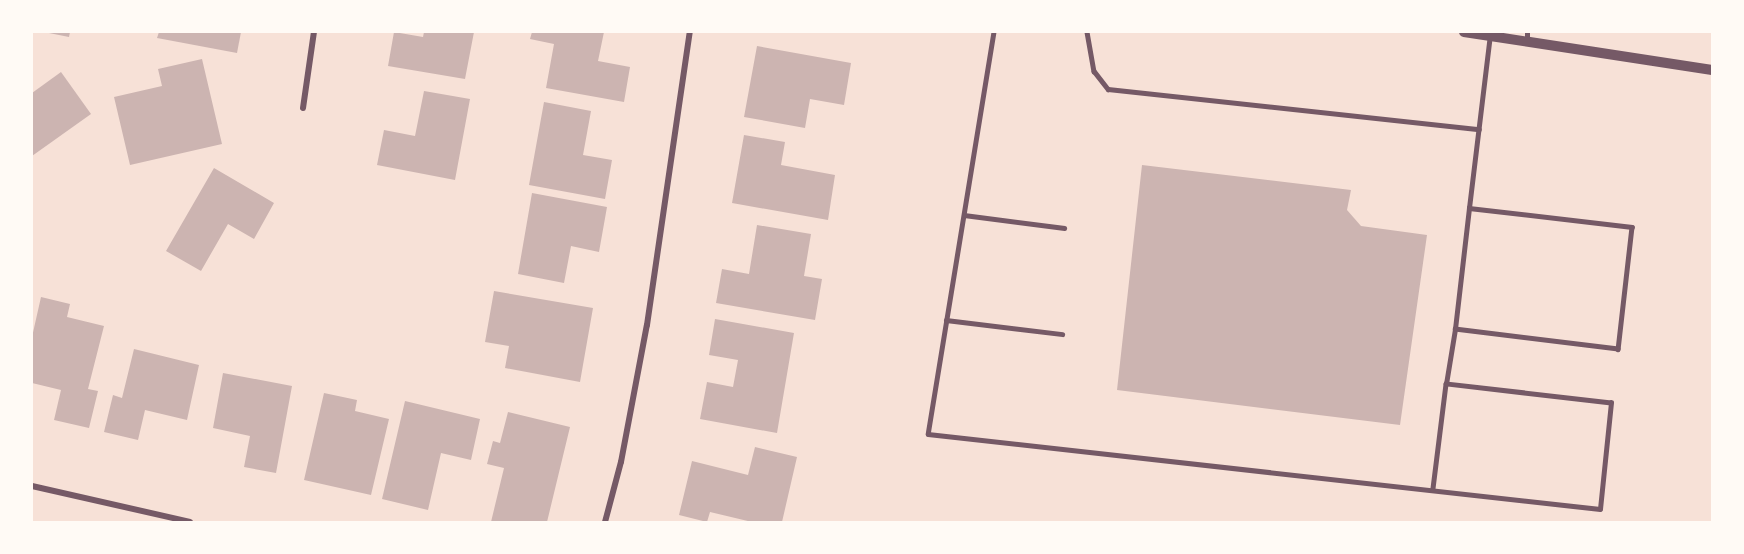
<!DOCTYPE html>
<html>
<head>
<meta charset="utf-8">
<style>
	body { margin:0 }
	#map { position:relative; width:1744px; height:554px; overflow:hidden; background:#f7e1d7; font-family:Helvetica,sans-serif }
	div>[style] { position:absolute }
	.building>* { inset:0; background:#ccb4b1 }
	.service>* { height:4.5px; margin:-2.25px; padding:0 2.25px; transform-origin:2.25px; border-radius:2.25px; background:#755966 }
	.minor>* { height:6px; margin:-3px; padding:0 3px; transform-origin:3px; border-radius:3px; background:#755966 }
	.tertiary>* { height:10px; margin:-5px; padding:0 5px; transform-origin:5px; border-radius:5px; background:#755966 }
	span { translate:-50% -50%; white-space:nowrap; text-align:center; line-height:1.15; -webkit-text-stroke:4.5px #fffaf5; paint-order:stroke }
	.frame { position:absolute; inset:0; border:33px solid #fffaf5; pointer-events:none }
</style>
</head>
<body>
<div id="map">
	<div class="building">
		<div style="clip-path:polygon(44px 32px,70px 32px,69px 37px)"></div>
		<div style="clip-path:polygon(159px 32px,241px 32px,237px 53px,157px 38px)"></div>
		<div style="clip-path:polygon(394px 32px,423px 37px,424px 32px,474px 32px,465px 79px,388px 66px)"></div>
		<div style="clip-path:polygon(532px 32px,604px 32px,598px 61px,630px 67px,624px 102px,546px 88px,554px 44px,530px 39px)"></div>
		<div style="clip-path:polygon(757px 46px,851px 63px,844px 105px,810px 99px,805px 128px,744px 117px)"></div>
		<div style="clip-path:polygon(202px 59px,222px 144px,130px 165px,114px 97px,162px 86px,158px 69px)"></div>
		<div style="clip-path:polygon(61px 72px,91px 114px,32px 156px,32px 93px)"></div>
		<div style="clip-path:polygon(424px 91px,470px 99px,455px 180px,377px 165px,384px 130px,415px 136px)"></div>
		<div style="clip-path:polygon(544px 102px,591px 111px,583px 155px,612px 160px,605px 199px,529px 185px)"></div>
		<div style="clip-path:polygon(744px 135px,785px 142px,781px 165px,835px 175px,828px 220px,732px 203px)"></div>
		<div style="clip-path:polygon(1142px 165px,1351px 190px,1347px 210px,1361px 226px,1427px 235px,1400px 425px,1117px 390px)"></div>
		<div style="clip-path:polygon(214px 168px,274px 203px,254px 239px,228px 224px,201px 271px,166px 251px)"></div>
		<div style="clip-path:polygon(532px 193px,607px 207px,599px 252px,571px 246px,564px 283px,518px 274px)"></div>
		<div style="clip-path:polygon(757px 225px,811px 234px,804px 276px,822px 279px,815px 320px,716px 303px,722px 269px,749px 274px)"></div>
		<div style="clip-path:polygon(494px 291px,593px 308px,580px 382px,505px 368px,509px 346px,485px 342px)"></div>
		<div style="clip-path:polygon(41px 297px,70px 304px,67px 317px,104px 326px,88px 389px,98px 391px,89px 428px,54px 420px,61px 390px,32px 383px,32px 337px)"></div>
		<div style="clip-path:polygon(715px 319px,794px 333px,777px 433px,700px 419px,707px 382px,733px 387px,738px 360px,709px 355px)"></div>
		<div style="clip-path:polygon(134px 349px,199px 365px,187px 420px,145px 410px,138px 440px,104px 432px,113px 395px,122px 398px)"></div>
		<div style="clip-path:polygon(223px 373px,292px 386px,276px 473px,244px 467px,250px 436px,213px 428px)"></div>
		<div style="clip-path:polygon(324px 393px,357px 400px,355px 411px,389px 419px,371px 495px,304px 480px)"></div>
		<div style="clip-path:polygon(405px 401px,480px 419px,471px 460px,441px 453px,428px 510px,382px 499px)"></div>
		<div style="clip-path:polygon(508px 412px,570px 427px,547px 522px,491px 522px,504px 468px,487px 464px,493px 441px,500px 443px)"></div>
		<div style="clip-path:polygon(755px 447px,797px 457px,782px 522px,752px 522px,710px 512px,707px 522px,679px 515px,692px 461px,748px 475px)"></div>
	</div>
	<div class="service">
		<div style="left:994px;top:32px;width:407px;rotate:99.3deg"></div>
		<div style="left:928px;top:434px;width:676px;rotate:6.37deg"></div>
		<div style="left:1600px;top:509px;width:107px;rotate:-84.1deg"></div>
		<div style="left:1611px;top:403px;width:166px;rotate:-173.4deg"></div>
		<div style="left:1446px;top:384px;width:106px;rotate:97.1deg"></div>
		<div style="left:1087px;top:32px;width:40px;rotate:80deg"></div>
		<div style="left:1094px;top:71px;width:23px;rotate:52deg"></div>
		<div style="left:1108px;top:89px;width:373px;rotate:6.2deg"></div>
		<div style="left:1527px;top:41px;width:9px;rotate:-90deg"></div>
		<div style="left:1469px;top:208px;width:164px;rotate:6.6deg"></div>
		<div style="left:1632px;top:227px;width:123px;rotate:96.5deg"></div>
		<div style="left:1618px;top:349px;width:164px;rotate:-173deg"></div>
		<div style="left:1455px;top:329px;width:122px;rotate:-83.4deg"></div>
		<div style="left:1469px;top:208px;width:174px;rotate:-83.1deg"></div>
		<div style="left:964px;top:215px;width:101px;rotate:7.4deg"></div>
		<div style="left:946px;top:320px;width:117px;rotate:6.9deg"></div>
		<div style="left:1446px;top:384px;width:56px;rotate:-80.7deg"></div>
	</div>
	<div class="minor">
		<div style="left:303px;top:108px;width:77px;rotate:-81.8deg"></div>
		<div style="left:32px;top:486px;width:162px;rotate:12.8deg"></div>
		<div style="left:605px;top:522px;width:62px;rotate:-75.1deg"></div>
		<div style="left:621px;top:462px;width:139px;rotate:-79.3deg"></div>
		<div style="left:647px;top:325px;width:296px;rotate:-81.7deg"></div>
	</div>
	<div class="tertiary">
		<div style="left:1464px;top:32px;width:251px;rotate:8.7deg"></div>
	</div>
	<div class="frame"></div>
</div>
</body>
</html>
